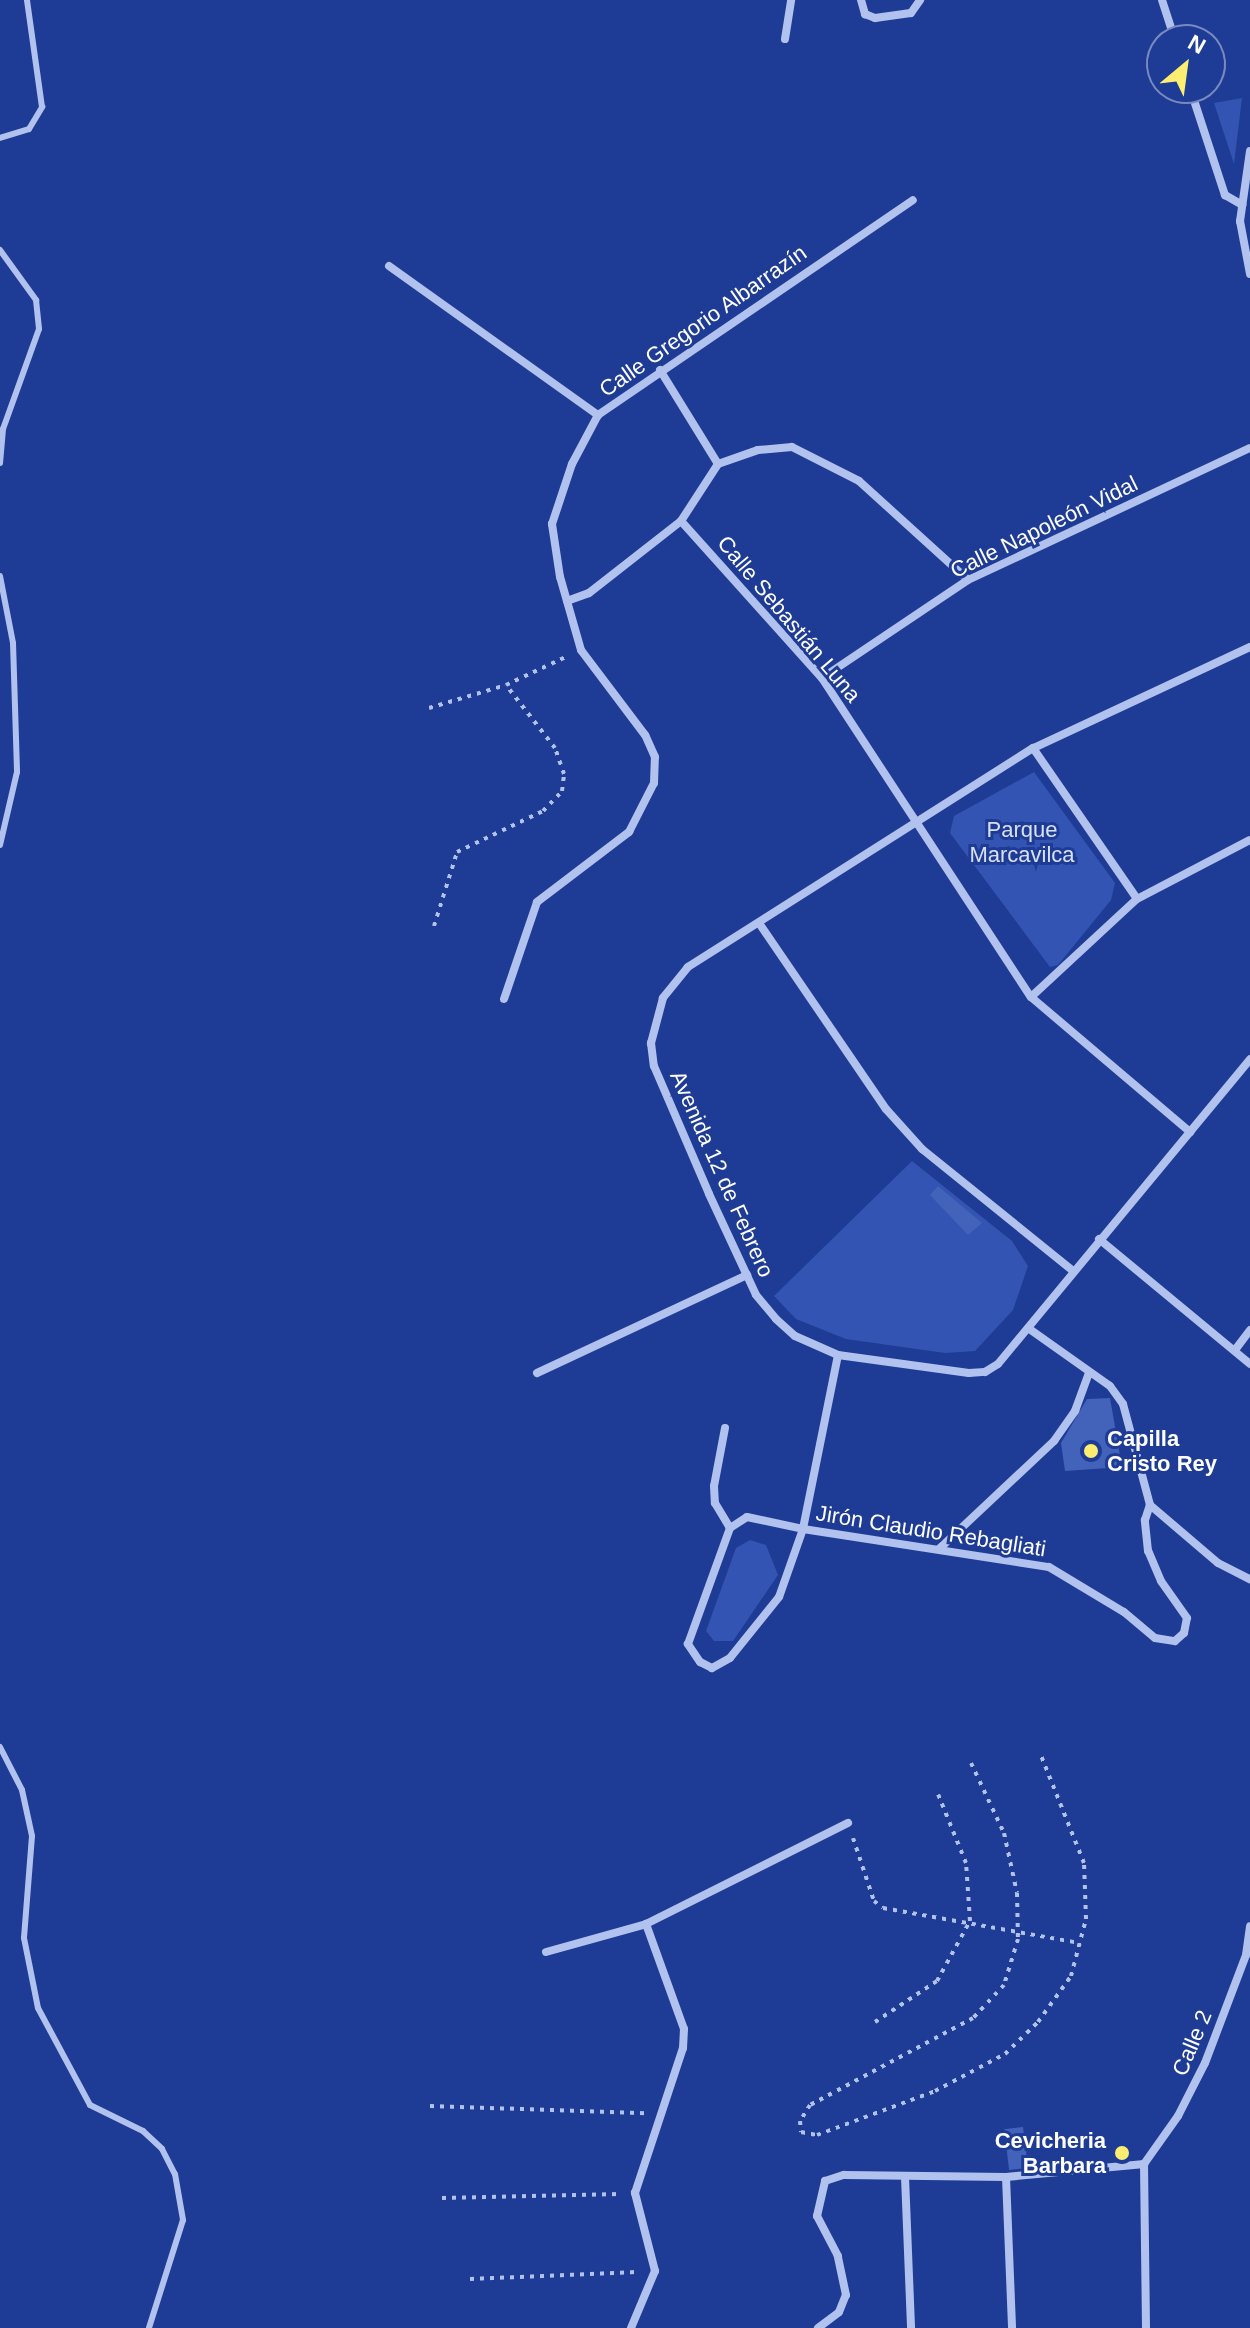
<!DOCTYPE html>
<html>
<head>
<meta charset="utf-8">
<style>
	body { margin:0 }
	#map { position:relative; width:1250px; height:2328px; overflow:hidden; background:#1e3c95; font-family:Helvetica,sans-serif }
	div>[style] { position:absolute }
	.green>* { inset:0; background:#3354b2 }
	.building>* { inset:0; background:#4362ba; transform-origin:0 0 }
	.path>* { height:4px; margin-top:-2px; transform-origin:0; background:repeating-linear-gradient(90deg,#b2c2ee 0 4px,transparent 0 10px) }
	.service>* { height:6px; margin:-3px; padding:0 3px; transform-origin:3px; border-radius:3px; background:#b2c2ee }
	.minor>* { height:8px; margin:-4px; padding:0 4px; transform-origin:4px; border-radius:4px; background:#b2c2ee }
	.dots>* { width:22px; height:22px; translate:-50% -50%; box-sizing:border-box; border:4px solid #1e3c95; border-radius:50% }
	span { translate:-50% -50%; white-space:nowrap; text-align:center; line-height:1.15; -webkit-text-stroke:6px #1e3c95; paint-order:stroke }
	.street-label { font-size:22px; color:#fff }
	.park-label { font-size:22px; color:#d8e1fa }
	.poi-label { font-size:22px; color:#fff; font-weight:700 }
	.left { translate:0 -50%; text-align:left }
	.right { translate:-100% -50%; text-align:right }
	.north { position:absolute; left:1146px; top:24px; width:80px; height:80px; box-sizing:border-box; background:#1e3c95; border:2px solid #788abf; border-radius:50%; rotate:29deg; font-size:22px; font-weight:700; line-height:32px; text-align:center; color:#fff }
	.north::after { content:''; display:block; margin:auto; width:28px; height:36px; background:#fdee71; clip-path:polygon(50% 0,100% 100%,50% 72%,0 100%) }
</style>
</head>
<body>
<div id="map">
	<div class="green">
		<div style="clip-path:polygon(1242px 98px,1234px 164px,1214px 103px)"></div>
		<div style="clip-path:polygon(1034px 772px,1115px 883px,1111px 900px,1058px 965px,1050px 967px,950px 833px,954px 816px)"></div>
		<div style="clip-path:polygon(912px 1161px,1012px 1241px,1028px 1266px,1013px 1310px,975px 1351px,945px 1353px,846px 1339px,796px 1319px,774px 1296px)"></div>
		<div style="clip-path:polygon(750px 1540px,766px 1545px,778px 1575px,733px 1641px,714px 1641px,706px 1631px,736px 1548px)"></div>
	</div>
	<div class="building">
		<div style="clip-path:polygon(938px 1186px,982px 1223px,968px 1235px,930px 1195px)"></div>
		<div style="clip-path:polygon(1110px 1398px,1122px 1467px,1065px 1471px,1061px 1443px,1087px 1399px)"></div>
		<div style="left:1023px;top:2127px;width:41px;height:19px;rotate:83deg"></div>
	</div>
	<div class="path">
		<div style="left:429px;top:708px;width:80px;rotate:-16.6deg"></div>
		<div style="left:506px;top:685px;width:68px;rotate:-25.1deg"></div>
		<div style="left:434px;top:926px;width:77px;rotate:-72.7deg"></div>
		<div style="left:457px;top:852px;width:95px;rotate:-25.5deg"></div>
		<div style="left:543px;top:811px;width:28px;rotate:-46deg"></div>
		<div style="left:562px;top:791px;width:17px;rotate:-83deg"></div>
		<div style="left:564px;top:774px;width:28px;rotate:-109deg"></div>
		<div style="left:555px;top:748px;width:80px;rotate:-127.9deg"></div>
		<div style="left:971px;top:1763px;width:77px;rotate:64.8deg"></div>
		<div style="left:1004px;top:1833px;width:61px;rotate:77.8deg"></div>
		<div style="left:1017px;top:1893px;width:46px;rotate:88.8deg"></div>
		<div style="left:1018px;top:1939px;width:48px;rotate:106.9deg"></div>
		<div style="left:1004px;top:1985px;width:45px;rotate:133.2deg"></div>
		<div style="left:973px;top:2018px;width:185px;rotate:151.9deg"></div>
		<div style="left:810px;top:2105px;width:19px;rotate:122deg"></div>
		<div style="left:800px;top:2121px;width:11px;rotate:85deg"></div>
		<div style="left:801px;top:2132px;width:16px;rotate:11deg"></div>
		<div style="left:817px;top:2135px;width:126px;rotate:-20.4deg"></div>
		<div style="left:935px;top:2091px;width:79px;rotate:-27.9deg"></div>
		<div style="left:1005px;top:2054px;width:46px;rotate:-44.1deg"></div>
		<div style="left:1038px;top:2022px;width:57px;rotate:-54.3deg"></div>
		<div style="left:1071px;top:1976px;width:59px;rotate:-75.3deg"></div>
		<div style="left:1086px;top:1919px;width:56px;rotate:-92deg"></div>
		<div style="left:1084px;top:1863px;width:118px;rotate:-111.8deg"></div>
		<div style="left:853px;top:1838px;width:66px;rotate:71.6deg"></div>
		<div style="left:874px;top:1901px;width:11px;rotate:38deg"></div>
		<div style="left:883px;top:1908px;width:199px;rotate:10.1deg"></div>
		<div style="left:875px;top:2022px;width:74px;rotate:-33.5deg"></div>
		<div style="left:937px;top:1981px;width:68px;rotate:-61.2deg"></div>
		<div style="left:970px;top:1921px;width:58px;rotate:-93.9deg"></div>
		<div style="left:966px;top:1863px;width:74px;rotate:-112.1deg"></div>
		<div style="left:430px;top:2106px;width:216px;rotate:1.9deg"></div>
		<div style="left:442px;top:2198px;width:178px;rotate:-1.3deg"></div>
		<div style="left:470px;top:2279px;width:167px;rotate:-2.4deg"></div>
	</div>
	<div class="service">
		<div style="left:0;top:138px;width:30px;rotate:-17deg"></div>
		<div style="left:29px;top:129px;width:26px;rotate:-59deg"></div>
		<div style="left:42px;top:107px;width:108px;rotate:-98deg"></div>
		<div style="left:0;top:250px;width:62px;rotate:54.2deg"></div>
		<div style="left:36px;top:300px;width:29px;rotate:84deg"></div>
		<div style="left:39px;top:329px;width:106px;rotate:109.8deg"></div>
		<div style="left:3px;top:429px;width:34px;rotate:95deg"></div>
		<div style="left:0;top:576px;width:68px;rotate:79deg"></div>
		<div style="left:13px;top:643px;width:129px;rotate:88.2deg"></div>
		<div style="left:17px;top:772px;width:75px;rotate:103.1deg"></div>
		<div style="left:0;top:1747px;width:48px;rotate:62.9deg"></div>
		<div style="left:22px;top:1790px;width:47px;rotate:77.7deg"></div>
		<div style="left:32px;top:1836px;width:102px;rotate:94.5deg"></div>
		<div style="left:24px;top:1938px;width:71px;rotate:78.7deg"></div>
		<div style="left:38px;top:2008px;width:110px;rotate:61.8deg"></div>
		<div style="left:90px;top:2105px;width:59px;rotate:26.1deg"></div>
		<div style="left:143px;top:2131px;width:26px;rotate:43deg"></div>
		<div style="left:162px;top:2149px;width:28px;rotate:63deg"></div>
		<div style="left:175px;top:2174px;width:47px;rotate:80.1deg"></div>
		<div style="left:183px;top:2220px;width:113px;rotate:107.5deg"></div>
	</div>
	<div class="minor">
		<div style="left:861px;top:0;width:15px;rotate:74deg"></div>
		<div style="left:865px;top:14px;width:11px;rotate:22deg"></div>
		<div style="left:875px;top:18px;width:36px;rotate:-8deg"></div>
		<div style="left:911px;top:13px;width:16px;rotate:-55deg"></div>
		<div style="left:1162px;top:0;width:42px;rotate:72deg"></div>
		<div style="left:785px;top:39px;width:39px;rotate:-81deg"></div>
		<div style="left:1190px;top:88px;width:113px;rotate:71.9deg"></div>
		<div style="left:1225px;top:195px;width:20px;rotate:30deg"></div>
		<div style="left:1250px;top:151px;width:71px;rotate:98.1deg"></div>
		<div style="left:1240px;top:221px;width:54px;rotate:79.3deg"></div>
		<div style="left:389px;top:266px;width:257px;rotate:35.5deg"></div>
		<div style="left:660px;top:370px;width:110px;rotate:58.3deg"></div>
		<div style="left:681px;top:521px;width:211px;rotate:48.1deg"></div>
		<div style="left:822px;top:678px;width:381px;rotate:56.8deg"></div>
		<div style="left:1031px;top:997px;width:209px;rotate:40.3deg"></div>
		<div style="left:681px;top:521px;width:68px;rotate:-57deg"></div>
		<div style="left:718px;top:464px;width:42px;rotate:-19.3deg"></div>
		<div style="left:758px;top:450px;width:34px;rotate:-5deg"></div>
		<div style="left:792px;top:447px;width:75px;rotate:26.9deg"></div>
		<div style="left:859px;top:481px;width:147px;rotate:42.2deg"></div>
		<div style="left:567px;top:601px;width:23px;rotate:-20deg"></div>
		<div style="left:589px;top:593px;width:117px;rotate:-38deg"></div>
		<div style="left:1250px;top:647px;width:239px;rotate:155deg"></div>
		<div style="left:1033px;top:748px;width:409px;rotate:147.6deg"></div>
		<div style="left:688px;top:967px;width:40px;rotate:129deg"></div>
		<div style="left:663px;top:998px;width:47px;rotate:104.9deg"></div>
		<div style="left:651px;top:1043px;width:23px;rotate:83deg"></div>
		<div style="left:654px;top:1066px;width:139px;rotate:66.7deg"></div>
		<div style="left:709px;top:1194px;width:111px;rotate:65deg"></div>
		<div style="left:756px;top:1295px;width:31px;rotate:50deg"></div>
		<div style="left:776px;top:1319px;width:25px;rotate:42deg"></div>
		<div style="left:795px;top:1336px;width:47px;rotate:23.8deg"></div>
		<div style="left:838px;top:1355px;width:132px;rotate:7.8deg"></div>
		<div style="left:969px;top:1373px;width:16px;rotate:-4deg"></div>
		<div style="left:985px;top:1372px;width:15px;rotate:-32deg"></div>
		<div style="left:998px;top:1364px;width:396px;rotate:-50.4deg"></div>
		<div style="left:822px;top:678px;width:176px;rotate:-33.9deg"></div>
		<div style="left:968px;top:580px;width:311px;rotate:-25.1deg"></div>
		<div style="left:1033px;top:748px;width:183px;rotate:55.4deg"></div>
		<div style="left:759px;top:923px;width:225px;rotate:55.7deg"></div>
		<div style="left:886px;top:1109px;width:54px;rotate:48deg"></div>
		<div style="left:922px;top:1149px;width:194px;rotate:38.9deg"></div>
		<div style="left:1031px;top:997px;width:144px;rotate:-42.8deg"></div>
		<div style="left:1137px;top:899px;width:127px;rotate:-27.6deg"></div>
		<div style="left:504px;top:999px;width:102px;rotate:-71.2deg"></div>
		<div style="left:537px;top:902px;width:116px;rotate:-37.3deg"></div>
		<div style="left:629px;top:832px;width:55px;rotate:-63deg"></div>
		<div style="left:654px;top:783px;width:26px;rotate:-88deg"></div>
		<div style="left:655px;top:757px;width:24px;rotate:-114deg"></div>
		<div style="left:645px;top:735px;width:106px;rotate:-127deg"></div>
		<div style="left:581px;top:650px;width:76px;rotate:-106deg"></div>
		<div style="left:560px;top:577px;width:54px;rotate:-98.6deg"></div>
		<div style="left:552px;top:524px;width:63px;rotate:-71.6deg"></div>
		<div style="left:572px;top:464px;width:55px;rotate:-62deg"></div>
		<div style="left:598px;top:415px;width:381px;rotate:-34.3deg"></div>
		<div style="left:1099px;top:1239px;width:196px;rotate:39.6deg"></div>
		<div style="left:1028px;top:1328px;width:100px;rotate:35.3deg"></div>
		<div style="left:1110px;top:1386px;width:22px;rotate:54deg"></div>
		<div style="left:1123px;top:1404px;width:105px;rotate:75deg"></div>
		<div style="left:1150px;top:1505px;width:89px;rotate:40.5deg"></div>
		<div style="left:1218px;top:1563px;width:36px;rotate:27deg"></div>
		<div style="left:1235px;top:1350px;width:25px;rotate:-53deg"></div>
		<div style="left:838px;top:1355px;width:177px;rotate:101.4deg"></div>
		<div style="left:803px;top:1529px;width:72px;rotate:109.4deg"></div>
		<div style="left:779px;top:1597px;width:78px;rotate:128.8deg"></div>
		<div style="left:730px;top:1658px;width:21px;rotate:151deg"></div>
		<div style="left:712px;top:1668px;width:13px;rotate:-153deg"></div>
		<div style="left:700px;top:1662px;width:22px;rotate:-124deg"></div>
		<div style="left:688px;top:1644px;width:123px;rotate:-70.1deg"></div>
		<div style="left:730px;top:1528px;width:20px;rotate:-33deg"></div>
		<div style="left:747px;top:1517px;width:57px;rotate:12.1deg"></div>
		<div style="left:803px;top:1529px;width:249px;rotate:8.8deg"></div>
		<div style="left:1049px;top:1567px;width:87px;rotate:31deg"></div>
		<div style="left:1124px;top:1612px;width:40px;rotate:40deg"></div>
		<div style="left:1155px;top:1638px;width:20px;rotate:9deg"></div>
		<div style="left:1175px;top:1641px;width:12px;rotate:-42deg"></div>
		<div style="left:1184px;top:1633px;width:15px;rotate:-79deg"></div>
		<div style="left:1187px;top:1618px;width:45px;rotate:-125.1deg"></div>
		<div style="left:1161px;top:1581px;width:33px;rotate:-113deg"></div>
		<div style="left:1148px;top:1551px;width:31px;rotate:-96deg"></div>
		<div style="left:1145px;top:1520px;width:16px;rotate:-72deg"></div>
		<div style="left:537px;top:1373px;width:232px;rotate:-25deg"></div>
		<div style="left:725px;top:1428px;width:59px;rotate:100.7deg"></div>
		<div style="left:714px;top:1486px;width:17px;rotate:87deg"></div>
		<div style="left:715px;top:1503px;width:29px;rotate:59deg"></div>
		<div style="left:939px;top:1549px;width:158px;rotate:-43.2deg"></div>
		<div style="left:1054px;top:1441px;width:37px;rotate:-55deg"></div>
		<div style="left:1075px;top:1411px;width:40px;rotate:-69.8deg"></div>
		<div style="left:546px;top:1952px;width:104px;rotate:-15.6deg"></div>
		<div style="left:646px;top:1924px;width:226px;rotate:-26.6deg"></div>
		<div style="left:1144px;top:2164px;width:59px;rotate:-54.7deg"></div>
		<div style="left:1178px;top:2116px;width:59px;rotate:-63deg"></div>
		<div style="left:1205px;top:2063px;width:116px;rotate:-69.2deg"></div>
		<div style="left:1246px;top:1955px;width:29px;rotate:-82deg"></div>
		<div style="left:1144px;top:2164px;width:164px;rotate:89.3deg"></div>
		<div style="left:905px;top:2177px;width:151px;rotate:87.7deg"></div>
		<div style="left:1006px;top:2177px;width:151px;rotate:87.7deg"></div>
		<div style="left:631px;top:2328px;width:62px;rotate:-67.2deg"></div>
		<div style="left:655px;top:2271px;width:81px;rotate:-104.4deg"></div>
		<div style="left:635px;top:2193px;width:153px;rotate:-71.7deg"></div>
		<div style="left:683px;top:2048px;width:19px;rotate:-87deg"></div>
		<div style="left:684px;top:2029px;width:112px;rotate:-109.9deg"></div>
		<div style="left:818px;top:2328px;width:26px;rotate:-37deg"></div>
		<div style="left:839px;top:2312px;width:18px;rotate:-68deg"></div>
		<div style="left:846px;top:2295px;width:40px;rotate:-102deg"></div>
		<div style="left:838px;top:2256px;width:45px;rotate:-117.7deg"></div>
		<div style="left:817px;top:2216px;width:36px;rotate:-77deg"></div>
		<div style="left:825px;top:2181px;width:20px;rotate:-18deg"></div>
		<div style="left:844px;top:2175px;width:162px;rotate:0.7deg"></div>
		<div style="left:1006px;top:2177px;width:139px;rotate:-5.4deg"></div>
	</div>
	<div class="dots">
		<div style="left:1091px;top:1451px;background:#fdee71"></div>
		<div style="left:1122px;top:2153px;background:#fdee71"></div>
	</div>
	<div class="street-label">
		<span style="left:703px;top:321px;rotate:-35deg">Calle Gregorio Albarrazín</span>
		<span style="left:1044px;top:527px;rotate:-26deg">Calle Napoleón Vidal</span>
		<span style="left:789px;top:619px;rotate:50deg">Calle Sebastián Luna</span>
		<span style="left:722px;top:1174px;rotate:66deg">Avenida 12 de Febrero</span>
		<span style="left:931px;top:1531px;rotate:9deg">Jirón Claudio Rebagliati</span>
		<span style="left:1192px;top:2043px;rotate:-67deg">Calle 2</span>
	</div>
	<div class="park-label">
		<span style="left:1022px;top:842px">Parque<br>Marcavilca</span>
	</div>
	<div class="poi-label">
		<span class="left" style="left:1107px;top:1451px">Capilla<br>Cristo Rey</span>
		<span class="right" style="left:1106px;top:2153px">Cevicheria<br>Barbara</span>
	</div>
	<div class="north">N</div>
</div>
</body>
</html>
